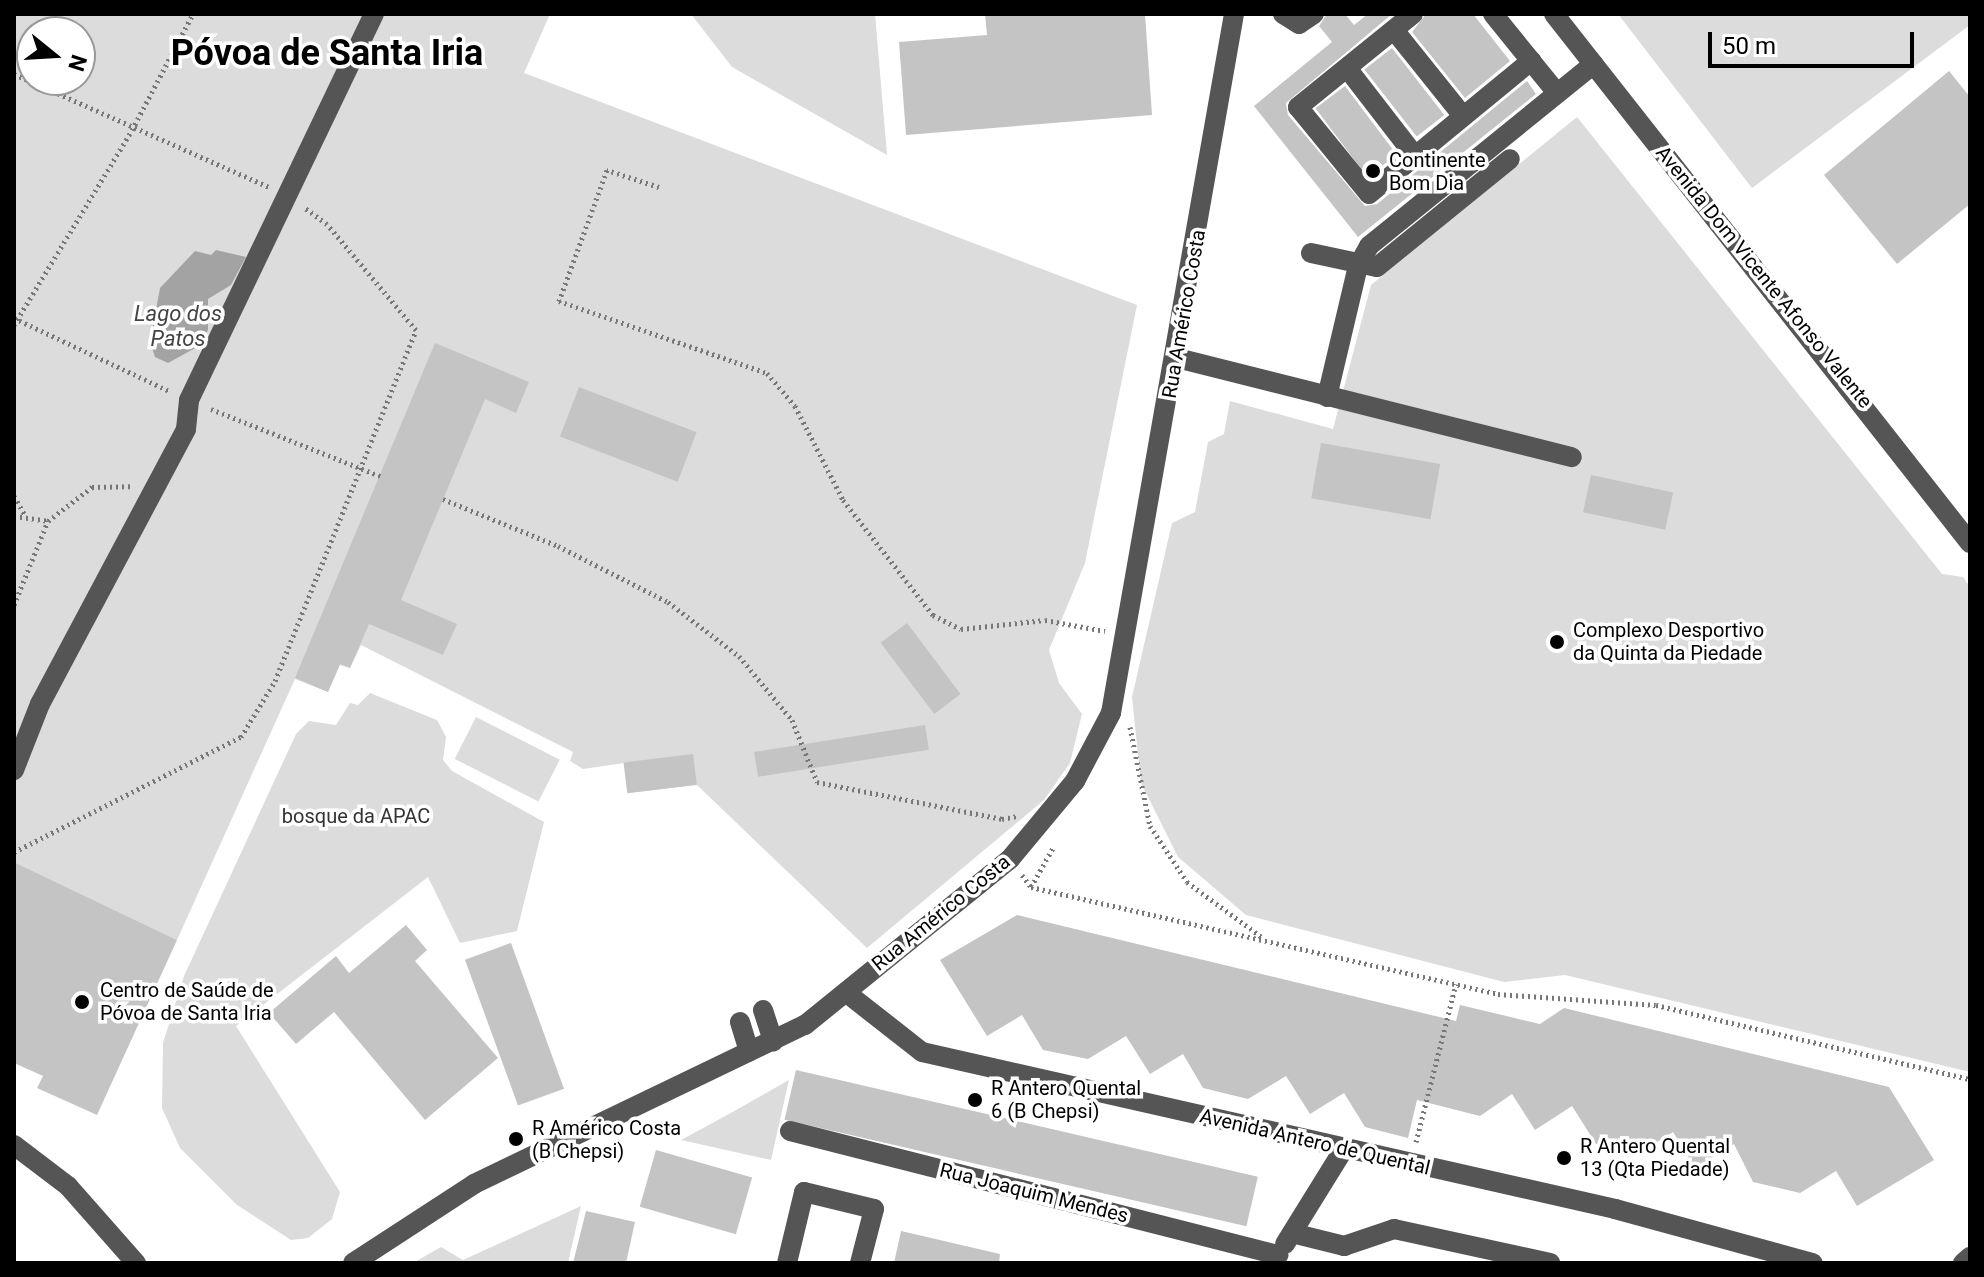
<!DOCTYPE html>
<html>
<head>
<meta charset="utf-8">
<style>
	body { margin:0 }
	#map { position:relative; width:1984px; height:1277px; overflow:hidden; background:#fff; font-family:Roboto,sans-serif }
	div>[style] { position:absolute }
	.green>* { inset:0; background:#dcdcdc; transform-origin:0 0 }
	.water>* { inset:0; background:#a3a3a3 }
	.building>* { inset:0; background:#c4c4c4; transform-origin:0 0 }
	.path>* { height:5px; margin-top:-2.5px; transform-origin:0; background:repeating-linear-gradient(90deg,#777 0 2px,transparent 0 6px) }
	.minor>* { height:20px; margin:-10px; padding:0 10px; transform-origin:10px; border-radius:10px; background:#555 }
	.dots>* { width:22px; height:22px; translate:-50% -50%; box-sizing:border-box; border:4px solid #fff; border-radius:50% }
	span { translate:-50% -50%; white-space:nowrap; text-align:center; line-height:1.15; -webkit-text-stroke:7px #fff; paint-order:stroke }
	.poi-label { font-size:20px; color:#000 }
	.left { translate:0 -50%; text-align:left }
	.street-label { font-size:20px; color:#000 }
	.park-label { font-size:20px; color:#333 }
	.water-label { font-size:22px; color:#444; font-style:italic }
	.town-label { font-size:36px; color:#000; font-weight:700 }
	.frame { position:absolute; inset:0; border:16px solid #000; pointer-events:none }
	.north { position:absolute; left:16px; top:16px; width:80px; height:80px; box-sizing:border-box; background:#fff; border:2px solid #999; border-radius:50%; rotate:108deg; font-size:22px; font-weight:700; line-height:32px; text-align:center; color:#000 }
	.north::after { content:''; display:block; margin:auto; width:28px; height:36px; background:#000; clip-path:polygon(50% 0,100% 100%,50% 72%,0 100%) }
	.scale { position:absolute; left:1708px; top:32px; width:206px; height:36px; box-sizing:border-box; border:4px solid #000; border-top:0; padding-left:10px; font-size:24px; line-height:28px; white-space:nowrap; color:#000; -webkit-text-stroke:6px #fff; paint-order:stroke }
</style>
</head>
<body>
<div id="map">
	<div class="green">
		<div style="clip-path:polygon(evenodd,14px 14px,550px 14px,524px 73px,1137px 305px,1085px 563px,1049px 650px,1059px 683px,1082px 714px,1070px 763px,1044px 800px,867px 948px,697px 785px,628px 793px,624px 763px,583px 769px,570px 761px,573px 752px,361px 645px,350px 668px,340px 665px,328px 692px,295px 679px,177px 940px,14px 862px,14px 14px,32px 32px,80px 32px,80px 80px,32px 80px,32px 32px)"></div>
		<div style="clip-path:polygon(691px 14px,875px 14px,887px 155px,732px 67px)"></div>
		<div style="clip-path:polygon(1618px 14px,1970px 14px,1970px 25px,1752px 188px)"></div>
		<div style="clip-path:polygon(1577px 117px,1942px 574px,1963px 577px,1970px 587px,1970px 1072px,1565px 975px,1504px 982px,1246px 915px,1178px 857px,1141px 783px,1132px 697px,1172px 523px,1195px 512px,1208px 442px,1224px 434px,1230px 401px,1333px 429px,1371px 285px)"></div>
		<div style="clip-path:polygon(370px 693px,437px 720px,446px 737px,443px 760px,452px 771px,544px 822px,517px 931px,460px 943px,428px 877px,236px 1026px,340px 1192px,332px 1219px,308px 1238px,291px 1240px,237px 1205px,180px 1148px,162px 1108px,163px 1043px,184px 976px,296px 734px,309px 721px,336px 725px,350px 703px,358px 705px)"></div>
		<div style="left:476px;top:717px;width:94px;height:47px;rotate:27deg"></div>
		<div style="clip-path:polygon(789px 1080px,771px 1160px,681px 1140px,729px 1114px)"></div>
		<div style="clip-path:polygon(581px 1206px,568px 1263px,413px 1263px,441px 1247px,463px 1260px)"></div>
	</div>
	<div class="water">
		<div style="clip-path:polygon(216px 250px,246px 257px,231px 285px,208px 299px,208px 330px,199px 346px,168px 363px,155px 357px,150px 342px,160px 288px,195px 251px,211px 255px)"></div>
	</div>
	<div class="building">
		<div style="clip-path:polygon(985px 14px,1145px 14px,1152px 115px,906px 135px,899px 42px,987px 35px)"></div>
		<div style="clip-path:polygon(1327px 14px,1345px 14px,1354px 25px,1368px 14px,1392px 14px,1286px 103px,1288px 115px,1365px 206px,1377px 204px,1527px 81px,1536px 94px,1358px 237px,1254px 106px,1332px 42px,1319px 26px)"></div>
		<div style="clip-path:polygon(1426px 14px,1473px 14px,1510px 61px,1465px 98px,1412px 32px)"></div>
		<div style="left:1392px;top:48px;width:85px;height:35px;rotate:52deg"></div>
		<div style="clip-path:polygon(1949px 71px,1970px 97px,1970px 204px,1897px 264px,1824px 175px)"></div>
		<div style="left:1345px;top:86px;width:86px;height:37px;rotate:53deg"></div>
		<div style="clip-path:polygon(435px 343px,529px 382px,516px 413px,485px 399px,401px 600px,457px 624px,443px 655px,369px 624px,350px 668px,340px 664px,328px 692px,295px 678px)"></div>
		<div style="left:579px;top:387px;width:126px;height:53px;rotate:21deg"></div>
		<div style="left:1321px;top:443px;width:121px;height:56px;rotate:10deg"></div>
		<div style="left:1591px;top:475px;width:84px;height:38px;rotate:12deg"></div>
		<div style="left:907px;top:623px;width:89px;height:33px;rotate:53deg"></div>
		<div style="left:925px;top:725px;width:25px;height:173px;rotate:81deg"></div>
		<div style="left:693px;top:754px;width:31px;height:70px;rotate:83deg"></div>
		<div style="clip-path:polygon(14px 862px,177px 940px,97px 1115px,37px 1088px,43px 1076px,14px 1063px)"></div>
		<div style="clip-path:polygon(1017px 915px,1456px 1021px,1460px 1005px,1540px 1024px,1564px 1008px,1889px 1087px,1934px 1160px,1857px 1206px,1836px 1171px,1800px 1193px,1753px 1182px,1734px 1144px,1695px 1168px,1673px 1132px,1638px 1154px,1596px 1144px,1572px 1106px,1535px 1130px,1512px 1094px,1480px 1116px,1417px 1100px,1408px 1138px,1365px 1127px,1344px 1093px,1310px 1114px,1286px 1076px,1248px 1099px,1203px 1088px,1183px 1054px,1150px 1074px,1126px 1036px,1088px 1059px,1043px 1050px,1022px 1015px,987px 1036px,940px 960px)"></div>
		<div style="clip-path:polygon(406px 925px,427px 950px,415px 961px,498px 1058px,425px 1120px,334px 1012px,296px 1044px,269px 1013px,336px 956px,349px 973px)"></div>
		<div style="left:511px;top:943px;width:155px;height:49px;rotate:70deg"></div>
		<div style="left:796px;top:1070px;width:474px;height:51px;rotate:13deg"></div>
		<div style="left:656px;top:1150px;width:100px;height:59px;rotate:16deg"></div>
		<div style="clip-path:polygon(586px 1211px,635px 1222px,626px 1263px,573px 1263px)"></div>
		<div style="clip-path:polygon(901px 1231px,1000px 1254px,999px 1263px,894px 1263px)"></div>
	</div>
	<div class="path">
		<div style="left:14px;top:74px;width:279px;rotate:23.9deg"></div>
		<div style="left:659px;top:187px;width:55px;rotate:-161.9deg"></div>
		<div style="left:607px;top:170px;width:140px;rotate:110.1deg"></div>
		<div style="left:559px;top:301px;width:220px;rotate:19.1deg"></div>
		<div style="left:767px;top:373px;width:43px;rotate:49.7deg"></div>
		<div style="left:795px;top:406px;width:106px;rotate:62.9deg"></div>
		<div style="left:843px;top:500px;width:146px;rotate:52deg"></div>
		<div style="left:933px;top:615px;width:31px;rotate:27deg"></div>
		<div style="left:961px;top:629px;width:84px;rotate:-6.1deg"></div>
		<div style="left:1045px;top:620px;width:61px;rotate:10.4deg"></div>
		<div style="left:14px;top:318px;width:171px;rotate:25.2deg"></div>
		<div style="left:14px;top:325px;width:228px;rotate:-58.8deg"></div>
		<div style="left:132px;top:130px;width:131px;rotate:-62.3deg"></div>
		<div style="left:211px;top:409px;width:182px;rotate:21.6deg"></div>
		<div style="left:14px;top:496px;width:24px;rotate:60deg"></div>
		<div style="left:443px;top:499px;width:124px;rotate:22.2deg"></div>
		<div style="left:558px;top:546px;width:123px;rotate:27deg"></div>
		<div style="left:668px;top:602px;width:89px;rotate:37.3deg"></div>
		<div style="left:739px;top:656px;width:83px;rotate:50.4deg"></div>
		<div style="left:792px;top:720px;width:67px;rotate:68deg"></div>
		<div style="left:817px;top:782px;width:189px;rotate:11.3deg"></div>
		<div style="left:1002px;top:819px;width:15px;rotate:-11deg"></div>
		<div style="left:14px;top:516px;width:34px;rotate:8deg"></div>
		<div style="left:14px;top:605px;width:91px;rotate:-68deg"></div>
		<div style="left:48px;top:521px;width:56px;rotate:-37.7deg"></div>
		<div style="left:92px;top:487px;width:39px;rotate:-1deg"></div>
		<div style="left:1130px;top:727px;width:101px;rotate:78.6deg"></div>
		<div style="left:1150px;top:826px;width:67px;rotate:56.5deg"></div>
		<div style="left:1187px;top:882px;width:94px;rotate:36.4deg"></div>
		<div style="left:14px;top:852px;width:254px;rotate:-26.9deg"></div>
		<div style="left:241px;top:737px;width:66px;rotate:-58.7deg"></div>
		<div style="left:275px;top:681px;width:378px;rotate:-68.1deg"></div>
		<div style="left:416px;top:330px;width:138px;rotate:-130deg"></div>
		<div style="left:327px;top:224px;width:27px;rotate:-144deg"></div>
		<div style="left:1022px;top:875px;width:15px;rotate:53deg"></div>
		<div style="left:1031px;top:887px;width:479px;rotate:12.9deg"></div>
		<div style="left:1498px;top:994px;width:158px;rotate:4deg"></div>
		<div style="left:1656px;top:1005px;width:323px;rotate:13.3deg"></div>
		<div style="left:1031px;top:887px;width:45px;rotate:-60.6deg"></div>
		<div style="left:1416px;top:1142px;width:163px;rotate:-75.8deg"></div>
	</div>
	<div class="minor">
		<div style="left:1283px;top:14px;width:19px;rotate:32deg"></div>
		<div style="left:1299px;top:24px;width:18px;rotate:-34deg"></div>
		<div style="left:1413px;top:14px;width:148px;rotate:141deg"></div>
		<div style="left:1298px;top:107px;width:112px;rotate:50.8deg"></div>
		<div style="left:1369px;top:194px;width:210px;rotate:-39.4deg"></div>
		<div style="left:1531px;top:61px;width:41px;rotate:50.9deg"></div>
		<div style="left:1493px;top:14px;width:60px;rotate:51deg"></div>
		<div style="left:1554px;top:14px;width:673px;rotate:51.82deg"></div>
		<div style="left:1394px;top:30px;width:110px;rotate:51.3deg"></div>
		<div style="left:1347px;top:68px;width:111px;rotate:52.3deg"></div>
		<div style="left:1311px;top:253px;width:67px;rotate:12deg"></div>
		<div style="left:1377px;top:267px;width:171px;rotate:-39.1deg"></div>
		<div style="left:1177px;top:358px;width:407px;rotate:14.1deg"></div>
		<div style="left:1327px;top:397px;width:135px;rotate:-76.7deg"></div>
		<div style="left:1358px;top:266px;width:23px;rotate:-61deg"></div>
		<div style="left:1369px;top:246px;width:289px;rotate:-39deg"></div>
		<div style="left:14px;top:770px;width:71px;rotate:-68.5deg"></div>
		<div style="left:40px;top:704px;width:311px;rotate:-62deg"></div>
		<div style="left:186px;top:429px;width:29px;rotate:-84deg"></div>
		<div style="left:189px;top:400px;width:428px;rotate:-64.4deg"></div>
		<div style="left:848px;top:994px;width:94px;rotate:38.1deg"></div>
		<div style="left:922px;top:1052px;width:711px;rotate:12.76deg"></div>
		<div style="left:1615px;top:1209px;width:205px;rotate:15.3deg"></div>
		<div style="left:763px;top:1010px;width:33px;rotate:72deg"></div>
		<div style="left:740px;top:1022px;width:31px;rotate:73deg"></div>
		<div style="left:790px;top:1131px;width:504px;rotate:14.26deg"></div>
		<div style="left:14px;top:1145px;width:68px;rotate:37.2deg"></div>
		<div style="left:68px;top:1186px;width:103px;rotate:48.6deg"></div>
		<div style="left:1292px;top:1233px;width:54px;rotate:14deg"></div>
		<div style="left:1344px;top:1246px;width:53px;rotate:-18.8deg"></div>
		<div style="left:1394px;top:1229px;width:160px;rotate:12.3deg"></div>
		<div style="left:1285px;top:1244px;width:112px;rotate:-58.2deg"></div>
		<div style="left:353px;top:1263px;width:145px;rotate:-33.1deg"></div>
		<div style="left:474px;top:1184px;width:367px;rotate:-25.7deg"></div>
		<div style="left:805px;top:1025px;width:264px;rotate:-39deg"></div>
		<div style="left:1010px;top:859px;width:102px;rotate:-50.2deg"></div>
		<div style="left:1075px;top:781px;width:77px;rotate:-62.1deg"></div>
		<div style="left:1111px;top:713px;width:710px;rotate:-80.02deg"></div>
		<div style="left:787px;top:1263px;width:73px;rotate:-76.5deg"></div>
		<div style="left:804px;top:1192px;width:72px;rotate:13.7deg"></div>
		<div style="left:874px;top:1209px;width:56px;rotate:104.5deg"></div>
		<div style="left:1963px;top:1263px;width:9px;rotate:-41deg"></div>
	</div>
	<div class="dots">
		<div style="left:1373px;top:171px;background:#000"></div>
		<div style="left:1557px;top:642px;background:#000"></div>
		<div style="left:82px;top:1002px;background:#000"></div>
		<div style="left:975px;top:1100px;background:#000"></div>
		<div style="left:516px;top:1139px;background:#000"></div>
		<div style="left:1564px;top:1158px;background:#000"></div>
	</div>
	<div class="poi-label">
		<span class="left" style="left:1389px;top:172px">Continente<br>Bom Dia</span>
		<span class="left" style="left:1573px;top:642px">Complexo Desportivo<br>da Quinta da Piedade</span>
		<span class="left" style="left:100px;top:1002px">Centro de Saúde de<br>Póvoa de Santa Iria</span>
		<span class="left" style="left:991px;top:1100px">R Antero Quental<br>6 (B Chepsi)</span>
		<span class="left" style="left:532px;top:1140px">R Américo Costa<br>(B Chepsi)</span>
		<span class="left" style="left:1580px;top:1158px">R Antero Quental<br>13 (Qta Piedade)</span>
	</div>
	<div class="street-label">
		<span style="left:1764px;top:277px;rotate:51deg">Avenida Dom Vicente Afonso Valente</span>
		<span style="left:1184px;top:314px;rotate:-80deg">Rua Américo Costa</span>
		<span style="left:941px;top:913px;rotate:-39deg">Rua Américo Costa</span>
		<span style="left:1315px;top:1142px;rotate:13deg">Avenida Antero de Quental</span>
		<span style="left:1034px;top:1193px;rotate:14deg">Rua Joaquim Mendes</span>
	</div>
	<div class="park-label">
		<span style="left:356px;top:816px">bosque da APAC</span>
	</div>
	<div class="water-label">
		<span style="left:178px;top:326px">Lago dos<br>Patos</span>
	</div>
	<div class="town-label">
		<span style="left:327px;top:54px">Póvoa de Santa Iria</span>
	</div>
	<div class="frame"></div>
	<div class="north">N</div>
	<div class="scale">50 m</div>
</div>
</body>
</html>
